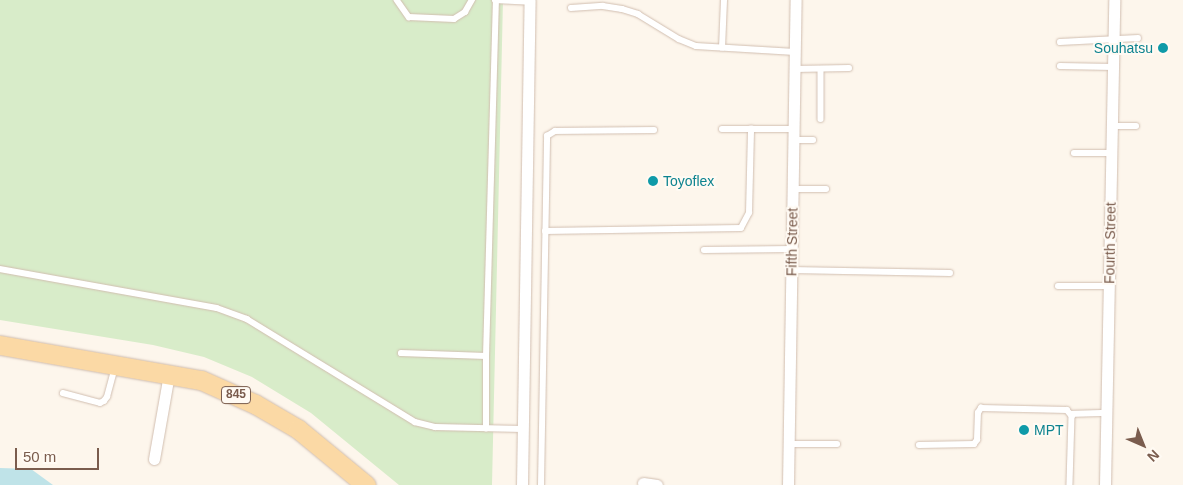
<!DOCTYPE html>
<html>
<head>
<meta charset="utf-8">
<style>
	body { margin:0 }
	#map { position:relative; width:1183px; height:485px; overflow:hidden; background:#fdf6ec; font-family:Arial,sans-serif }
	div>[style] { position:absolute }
	.green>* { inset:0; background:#d8ecc9 }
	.water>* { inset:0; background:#bfe3e8 }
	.roads { filter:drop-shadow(0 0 1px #d1beb0) drop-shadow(0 0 1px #d1beb0) }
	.lane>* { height:5.5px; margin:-2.75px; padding:0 2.75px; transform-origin:2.75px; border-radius:2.75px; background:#fff }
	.street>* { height:11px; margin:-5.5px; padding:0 5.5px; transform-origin:5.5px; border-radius:5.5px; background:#fff }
	.primary>* { height:19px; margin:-9.5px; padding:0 9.5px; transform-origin:9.5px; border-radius:9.5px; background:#fbd9a5 }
	.dots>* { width:14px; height:14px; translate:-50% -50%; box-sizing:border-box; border:2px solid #fffaf3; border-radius:50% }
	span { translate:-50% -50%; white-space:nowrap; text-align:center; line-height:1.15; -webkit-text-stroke:4px #fffaf3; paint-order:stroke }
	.shield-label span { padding:1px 4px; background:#fffaf3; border:1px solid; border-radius:4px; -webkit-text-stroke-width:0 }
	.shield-label { font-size:12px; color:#7a5c4d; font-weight:700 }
	.culture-label { font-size:14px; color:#0d838f }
	.right { translate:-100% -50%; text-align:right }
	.left { translate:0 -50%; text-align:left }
	.street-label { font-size:14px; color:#7a5c4d }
	.north { position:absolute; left:1118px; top:420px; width:50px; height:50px; -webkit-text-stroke:4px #fffaf3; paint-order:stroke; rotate:136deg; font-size:14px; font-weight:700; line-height:20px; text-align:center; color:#7a5c4d }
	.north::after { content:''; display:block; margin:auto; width:18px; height:22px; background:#7a5c4d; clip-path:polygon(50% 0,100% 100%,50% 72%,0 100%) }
	.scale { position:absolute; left:15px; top:448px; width:84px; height:22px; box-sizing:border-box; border:2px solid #7a5c4d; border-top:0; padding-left:6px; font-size:15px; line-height:18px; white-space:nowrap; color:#7a5c4d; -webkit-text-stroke:4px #fffaf3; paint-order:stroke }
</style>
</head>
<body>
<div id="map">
	<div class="green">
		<div style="clip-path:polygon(0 0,503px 0,492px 485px,399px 485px,311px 413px,252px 377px,204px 357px,153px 345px,0 320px)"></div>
	</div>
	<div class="water">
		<div style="clip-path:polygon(0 468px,31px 469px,53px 485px,0 485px)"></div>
	</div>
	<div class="roads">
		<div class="lane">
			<div style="left:397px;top:0;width:21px;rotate:55deg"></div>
			<div style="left:409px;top:17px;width:45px;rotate:2.5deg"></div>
			<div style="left:454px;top:19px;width:13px;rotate:-32deg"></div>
			<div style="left:465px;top:12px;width:14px;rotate:-60deg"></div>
			<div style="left:495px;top:0;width:35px;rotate:3deg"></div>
			<div style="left:571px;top:8px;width:32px;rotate:-4deg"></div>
			<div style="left:603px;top:6px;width:19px;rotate:9deg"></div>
			<div style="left:622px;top:9px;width:17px;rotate:17deg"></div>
			<div style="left:638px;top:14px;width:48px;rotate:31.4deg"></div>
			<div style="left:679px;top:39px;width:18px;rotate:22deg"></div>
			<div style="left:696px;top:46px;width:99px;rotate:3.5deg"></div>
			<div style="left:1060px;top:42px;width:78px;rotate:-2.9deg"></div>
			<div style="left:722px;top:48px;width:48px;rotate:-87.6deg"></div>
			<div style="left:1060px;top:66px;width:53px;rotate:1.1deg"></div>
			<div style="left:795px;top:69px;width:54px;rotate:-1.1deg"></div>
			<div style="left:821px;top:69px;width:50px;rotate:90deg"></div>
			<div style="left:1112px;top:126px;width:24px"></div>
			<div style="left:722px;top:129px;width:72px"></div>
			<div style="left:794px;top:140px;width:19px"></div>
			<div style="left:1074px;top:153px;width:37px"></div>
			<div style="left:793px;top:189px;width:33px"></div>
			<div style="left:545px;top:231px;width:196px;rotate:-0.9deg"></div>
			<div style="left:741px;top:228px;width:17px;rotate:-62deg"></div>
			<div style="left:749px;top:213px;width:84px;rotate:-88.6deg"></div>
			<div style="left:704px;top:250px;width:88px;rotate:-0.7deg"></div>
			<div style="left:0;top:269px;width:220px;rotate:10.2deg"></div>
			<div style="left:217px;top:308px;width:32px;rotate:20deg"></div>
			<div style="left:247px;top:319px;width:197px;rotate:31.5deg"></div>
			<div style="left:415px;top:422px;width:21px;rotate:14deg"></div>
			<div style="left:435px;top:427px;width:87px;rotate:1.3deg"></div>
			<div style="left:791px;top:270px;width:159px;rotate:1.1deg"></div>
			<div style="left:1058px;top:286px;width:51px"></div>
			<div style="left:401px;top:353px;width:85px;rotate:2deg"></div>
			<div style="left:63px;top:393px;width:38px;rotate:15deg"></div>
			<div style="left:100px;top:403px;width:4px;rotate:-27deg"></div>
			<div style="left:104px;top:401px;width:5px;rotate:-53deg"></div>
			<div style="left:107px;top:397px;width:31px;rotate:-75deg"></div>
			<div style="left:1071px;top:414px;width:35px;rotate:-2deg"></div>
			<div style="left:486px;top:429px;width:73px;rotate:-90deg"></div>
			<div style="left:486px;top:356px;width:356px;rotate:-88.4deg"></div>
			<div style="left:789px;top:444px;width:48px"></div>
			<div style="left:919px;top:445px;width:55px;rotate:-1deg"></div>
			<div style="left:974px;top:444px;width:5px;rotate:-53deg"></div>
			<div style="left:977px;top:440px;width:27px;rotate:-88deg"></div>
			<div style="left:978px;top:413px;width:6px;rotate:-59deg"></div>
			<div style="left:981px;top:408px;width:86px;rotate:1.3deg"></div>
			<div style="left:1067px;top:410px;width:8px;rotate:50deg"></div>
			<div style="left:1072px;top:416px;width:69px;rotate:91.7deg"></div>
			<div style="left:541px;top:485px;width:349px;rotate:-89deg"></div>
			<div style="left:547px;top:136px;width:9px;rotate:-32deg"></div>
			<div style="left:555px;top:131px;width:99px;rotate:-0.6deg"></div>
		</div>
		<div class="street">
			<div style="left:154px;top:459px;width:86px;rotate:-80deg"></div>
			<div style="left:643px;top:483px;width:14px;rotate:8deg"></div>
			<div style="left:522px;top:485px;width:485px;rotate:-89.1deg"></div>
			<div style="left:788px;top:485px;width:485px;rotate:-89.1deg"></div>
			<div style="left:1105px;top:485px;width:485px;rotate:-88.9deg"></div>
		</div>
		<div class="primary">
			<div style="left:0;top:345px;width:204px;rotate:9.9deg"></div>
			<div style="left:201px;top:380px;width:59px;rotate:24deg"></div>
			<div style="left:255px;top:404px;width:50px;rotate:30.2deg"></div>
			<div style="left:298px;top:429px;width:88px;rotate:39.5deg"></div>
		</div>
	</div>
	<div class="dots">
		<div style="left:1163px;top:48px;background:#0f9aa8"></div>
		<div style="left:653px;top:181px;background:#0f9aa8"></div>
		<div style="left:1024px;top:430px;background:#0f9aa8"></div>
	</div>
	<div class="shield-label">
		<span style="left:236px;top:395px">845</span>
	</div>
	<div class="culture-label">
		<span class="right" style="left:1153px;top:48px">Souhatsu</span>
		<span class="left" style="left:663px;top:181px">Toyoflex</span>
		<span class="left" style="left:1034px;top:430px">MPT</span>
	</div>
	<div class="street-label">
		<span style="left:792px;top:242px;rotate:-89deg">Fifth Street</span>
		<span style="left:1110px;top:243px;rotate:-89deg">Fourth Street</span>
	</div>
	<div class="north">N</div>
	<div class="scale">50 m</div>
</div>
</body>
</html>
